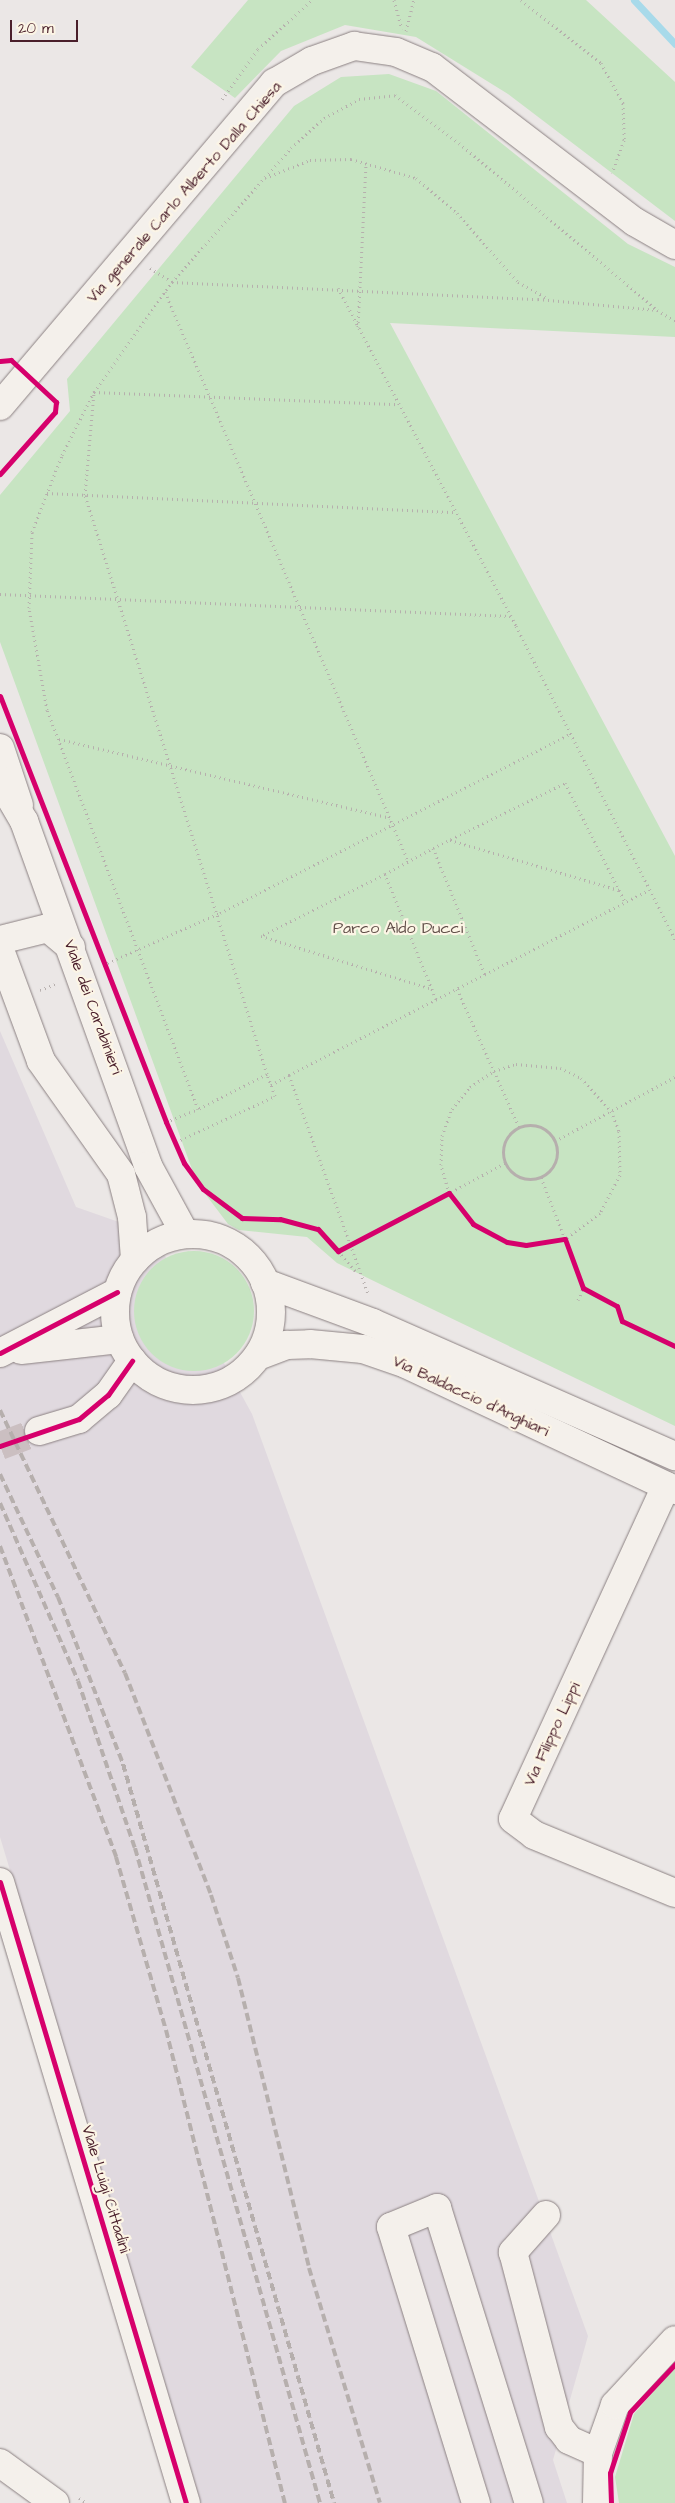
<!DOCTYPE html>
<html>
<head>
<meta charset="utf-8">
<style>
	body { margin:0 }
	#map { position:relative; width:675px; height:2503px; overflow:hidden; background:#ebe7e6; font-family:"Architects Daughter",sans-serif }
	div>[style] { position:absolute }
	.built>* { inset:0; background:#e0d9df }
	.green>* { inset:0; background:#c7e4c2 }
	.round { border-radius:50% }
	.stream>* { height:7px; margin:-3.5px; padding:0 3.5px; transform-origin:3.5px; border-radius:3.5px; background:#a8daea }
	.major-tunnel>* { height:28px; margin-top:-14px; transform-origin:0; background:repeating-linear-gradient(90deg,#cbbfc1 0 28px,transparent 0 42px) }
	.path>* { height:3px; margin-top:-1.5px; transform-origin:0; background:repeating-linear-gradient(90deg,#b6afad 0 1px,transparent 0 5px) }
	.path>.ring { margin:-1.5px; padding:0; box-sizing:content-box; background:none; border:3px solid #b6afad; border-radius:50% }
	.roads { filter:drop-shadow(0 0 1px #8b8182) drop-shadow(0 0 1px #8b8182) }
	.minor>* { height:28px; margin:-14px; padding:0 14px; transform-origin:14px; border-radius:14px; background:#f4f0eb }
	.major>* { height:28px; margin:-14px; padding:0 14px; transform-origin:14px; border-radius:14px; background:#f4f0eb }
	.major>.ring { margin:-14px; padding:0; box-sizing:content-box; background:none; border:28px solid #f4f0eb; border-radius:50% }
	.rail>* { height:4px; margin-top:-2px; transform-origin:0; background:repeating-linear-gradient(90deg,#b6afad 0 8px,transparent 0 12px) }
	.cycleway>* { height:5px; margin:-2.5px; padding:0 2.5px; transform-origin:2.5px; border-radius:2.5px; background:#d6006c }
	span { translate:-50% -50%; white-space:nowrap; text-align:center; line-height:1.15; -webkit-text-stroke:4.5px #fcf5e5; paint-order:stroke }
	.street-label { font-size:16px; color:#4a1f2b }
	.park-label { font-size:16px; color:#62504a }
	.scale { position:absolute; left:10px; top:20px; width:68px; height:22px; box-sizing:border-box; border:2px solid #4a1f2b; border-top:0; padding-left:6px; font-size:15px; line-height:18px; white-space:nowrap; color:#4a1f2b; -webkit-text-stroke:4px #fcf5e5; paint-order:stroke }
</style>
</head>
<body>
<div id="map">
	<div class="built">
		<div style="clip-path:polygon(0 1031px,76px 1207px,153px 1234px,252px 1414px,588px 2336px,553px 2460px,567px 2503px,201px 2503px,0 1837px)"></div>
	</div>
	<div class="green">
		<div style="clip-path:polygon(248px 0,586px 0,675px 82px,675px 221px,508px 94px,416px 37px,345px 25px,281px 51px,235px 98px,191px 67px)"></div>
		<div style="clip-path:polygon(389px 74px,436px 91px,628px 244px,675px 267px,675px 337px,390px 323px,675px 856px,675px 1426px,382px 1285px,337px 1263px,307px 1237px,239px 1230px,228px 1224px,197px 1183px,0 642px,0 495px,70px 411px,67px 379px,294px 106px,341px 77px)"></div>
		<div class="round" style="left:134px;top:1251px;width:120px;height:120px"></div>
		<div style="clip-path:polygon(675px 2367px,675px 2503px,619px 2503px,615px 2477px,634px 2414px)"></div>
	</div>
	<div class="stream">
		<div style="left:634px;top:0;width:60px;rotate:47deg"></div>
	</div>
	<div class="major-tunnel">
		<div style="left:0;top:1446px;width:42px;rotate:-21deg"></div>
	</div>
	<div class="path">
		<div style="left:394px;top:0;width:30px;rotate:75deg"></div>
		<div style="left:521px;top:0;width:102px;rotate:38.2deg"></div>
		<div style="left:601px;top:63px;width:46px;rotate:61.2deg"></div>
		<div style="left:623px;top:103px;width:37px;rotate:88deg"></div>
		<div style="left:624px;top:140px;width:35px;rotate:110deg"></div>
		<div style="left:406px;top:31px;width:32px;rotate:-76deg"></div>
		<div style="left:222px;top:99px;width:62px;rotate:-54.2deg"></div>
		<div style="left:258px;top:49px;width:73px;rotate:-42.2deg"></div>
		<div style="left:265px;top:178px;width:48px;rotate:-21.8deg"></div>
		<div style="left:310px;top:160px;width:41px;rotate:-1.4deg"></div>
		<div style="left:351px;top:159px;width:68px;rotate:16.3deg"></div>
		<div style="left:416px;top:178px;width:54px;rotate:40.5deg"></div>
		<div style="left:457px;top:213px;width:92px;rotate:48.5deg"></div>
		<div style="left:518px;top:282px;width:35px;rotate:29deg"></div>
		<div style="left:150px;top:268px;width:26px;rotate:32deg"></div>
		<div style="left:172px;top:282px;width:366px;rotate:2.7deg"></div>
		<div style="left:538px;top:299px;width:120px;rotate:5.3deg"></div>
		<div style="left:657px;top:310px;width:21px;rotate:31deg"></div>
		<div style="left:338px;top:288px;width:382px;rotate:62.2deg"></div>
		<div style="left:516px;top:626px;width:352px;rotate:63.1deg"></div>
		<div style="left:165px;top:292px;width:619px;rotate:66.87deg"></div>
		<div style="left:358px;top:327px;width:164px;rotate:-87.2deg"></div>
		<div style="left:47px;top:493px;width:409px;rotate:2.7deg"></div>
		<div style="left:0;top:594px;width:511px;rotate:2.47deg"></div>
		<div style="left:59px;top:739px;width:340px;rotate:13.4deg"></div>
		<div style="left:450px;top:840px;width:176px;rotate:16.5deg"></div>
		<div style="left:433px;top:848px;width:147px;rotate:-26.2deg"></div>
		<div style="left:565px;top:783px;width:133px;rotate:63.2deg"></div>
		<div style="left:385px;top:874px;width:139px;rotate:153.4deg"></div>
		<div style="left:261px;top:936px;width:179px;rotate:17.2deg"></div>
		<div style="left:103px;top:965px;width:128px;rotate:-24deg"></div>
		<div style="left:220px;top:913px;width:393px;rotate:-27.1deg"></div>
		<div style="left:457px;top:989px;width:151px;rotate:65.8deg"></div>
		<div style="left:40px;top:990px;width:17px;rotate:-21deg"></div>
		<div style="left:436px;top:999px;width:135px;rotate:-112.2deg"></div>
		<div style="left:385px;top:874px;width:55px;rotate:-28.4deg"></div>
		<div style="left:433px;top:848px;width:137px;rotate:67.7deg"></div>
		<div style="left:267px;top:1074px;width:607px;rotate:-107.45deg"></div>
		<div style="left:85px;top:495px;width:103px;rotate:-85deg"></div>
		<div style="left:94px;top:392px;width:305px;rotate:2.3deg"></div>
		<div style="left:289px;top:1075px;width:405px;rotate:-27.2deg"></div>
		<div style="left:271px;top:1085px;width:21px;rotate:-29deg"></div>
		<div style="left:289px;top:1075px;width:232px;rotate:70.1deg"></div>
		<div style="left:166px;top:1122px;width:35px;rotate:-22deg"></div>
		<div class="ring" style="left:503px;top:1125px;width:51px;height:51px"></div>
		<div style="left:555px;top:1141px;width:136px;rotate:-28.1deg"></div>
		<div style="left:176px;top:1142px;width:109px;rotate:-24.9deg"></div>
		<div style="left:275px;top:1096px;width:23px;rotate:-110deg"></div>
		<div style="left:267px;top:1074px;width:77px;rotate:153.1deg"></div>
		<div style="left:198px;top:1109px;width:427px;rotate:-110.7deg"></div>
		<div style="left:47px;top:710px;width:104px;rotate:-100deg"></div>
		<div style="left:29px;top:608px;width:76px;rotate:-87.7deg"></div>
		<div style="left:32px;top:532px;width:83px;rotate:-68.7deg"></div>
		<div style="left:62px;top:455px;width:71px;rotate:-63.1deg"></div>
		<div style="left:94px;top:392px;width:135px;rotate:-54.7deg"></div>
		<div style="left:172px;top:282px;width:179px;rotate:-48.4deg"></div>
		<div style="left:291px;top:148px;width:45px;rotate:-42.3deg"></div>
		<div style="left:324px;top:118px;width:40px;rotate:-28deg"></div>
		<div style="left:359px;top:99px;width:36px;rotate:-6deg"></div>
		<div style="left:395px;top:95px;width:80px;rotate:36.9deg"></div>
		<div style="left:459px;top:143px;width:259px;rotate:40.1deg"></div>
		<div style="left:505px;top:1163px;width:64px;rotate:151.8deg"></div>
		<div style="left:449px;top:1193px;width:29px;rotate:-106deg"></div>
		<div style="left:441px;top:1165px;width:29px;rotate:-88deg"></div>
		<div style="left:442px;top:1136px;width:29px;rotate:-70deg"></div>
		<div style="left:452px;top:1109px;width:28px;rotate:-51deg"></div>
		<div style="left:470px;top:1087px;width:29px;rotate:-34deg"></div>
		<div style="left:494px;top:1071px;width:23px;rotate:-18deg"></div>
		<div style="left:516px;top:1064px;width:44px;rotate:5.2deg"></div>
		<div style="left:560px;top:1068px;width:23px;rotate:25deg"></div>
		<div style="left:581px;top:1078px;width:45px;rotate:47.7deg"></div>
		<div style="left:611px;top:1111px;width:22px;rotate:68deg"></div>
		<div style="left:619px;top:1131px;width:44px;rotate:88.7deg"></div>
		<div style="left:620px;top:1175px;width:43px;rotate:117.8deg"></div>
		<div style="left:600px;top:1213px;width:44px;rotate:143.4deg"></div>
		<div style="left:565px;top:1239px;width:66px;rotate:-111.2deg"></div>
		<div style="left:338px;top:1251px;width:29px;rotate:49deg"></div>
		<div style="left:578px;top:1300px;width:13px;rotate:-67deg"></div>
		<div style="left:79px;top:2498px;width:9px;rotate:32deg"></div>
	</div>
	<div class="roads">
		<div class="minor">
			<div style="left:0;top:406px;width:424px;rotate:-49.7deg"></div>
			<div style="left:274px;top:83px;width:44px;rotate:-30.1deg"></div>
			<div style="left:312px;top:61px;width:45px;rotate:-19.7deg"></div>
			<div style="left:354px;top:46px;width:42px;rotate:8.1deg"></div>
			<div style="left:396px;top:52px;width:39px;rotate:23deg"></div>
			<div style="left:432px;top:67px;width:255px;rotate:37.4deg"></div>
			<div style="left:635px;top:222px;width:46px;rotate:29.9deg"></div>
			<div style="left:0;top:748px;width:60px;rotate:71.6deg"></div>
			<div style="left:666px;top:1486px;width:366px;rotate:114.7deg"></div>
			<div style="left:513px;top:1819px;width:26px;rotate:37deg"></div>
			<div style="left:534px;top:1835px;width:152px;rotate:22.4deg"></div>
			<div style="left:546px;top:2215px;width:50px;rotate:131.7deg"></div>
			<div style="left:513px;top:2252px;width:181px;rotate:75.3deg"></div>
			<div style="left:559px;top:2427px;width:16px;rotate:52deg"></div>
			<div style="left:569px;top:2440px;width:32px;rotate:24deg"></div>
			<div style="left:0;top:2463px;width:68px;rotate:36deg"></div>
			<div style="left:476px;top:2503px;width:289px;rotate:-107.1deg"></div>
			<div style="left:391px;top:2227px;width:50px;rotate:-22.4deg"></div>
			<div style="left:437px;top:2208px;width:309px;rotate:72.7deg"></div>
		</div>
		<div class="major">
			<div style="left:0;top:780px;width:48px;rotate:59.7deg"></div>
			<div style="left:24px;top:821px;width:367px;rotate:70.2deg"></div>
			<div style="left:148px;top:1166px;width:77px;rotate:61.4deg"></div>
			<div style="left:0;top:940px;width:49px;rotate:-14deg"></div>
			<div style="left:48px;top:928px;width:30px;rotate:40deg"></div>
			<div style="left:0;top:950px;width:118px;rotate:69.7deg"></div>
			<div style="left:41px;top:1061px;width:138px;rotate:54.7deg"></div>
			<div style="left:121px;top:1174px;width:44px;rotate:75.7deg"></div>
			<div style="left:132px;top:1217px;width:43px;rotate:86deg"></div>
			<div class="ring" style="left:115px;top:1234px;width:128px;height:128px"></div>
			<div style="left:265px;top:1283px;width:115px;rotate:20.3deg"></div>
			<div style="left:373px;top:1323px;width:330px;rotate:23.8deg"></div>
			<div style="left:21px;top:1350px;width:99px;rotate:-6.4deg"></div>
			<div style="left:0;top:1353px;width:132px;rotate:-27.5deg"></div>
			<div style="left:258px;top:1356px;width:31px;rotate:-21deg"></div>
			<div style="left:287px;top:1345px;width:23px;rotate:-2deg"></div>
			<div style="left:310px;top:1344px;width:53px;rotate:5.4deg"></div>
			<div style="left:363px;top:1349px;width:46px;rotate:19.2deg"></div>
			<div style="left:406px;top:1364px;width:297px;rotate:25.1deg"></div>
			<div style="left:39px;top:1431px;width:42px;rotate:-16.7deg"></div>
			<div style="left:79px;top:1419px;width:38px;rotate:-40deg"></div>
			<div style="left:108px;top:1395px;width:42px;rotate:-54.8deg"></div>
			<div style="left:0;top:1882px;width:648px;rotate:73.33deg"></div>
			<div style="left:597px;top:2503px;width:50px;rotate:-88.9deg"></div>
			<div style="left:598px;top:2453px;width:51px;rotate:-70.5deg"></div>
			<div style="left:615px;top:2405px;width:88px;rotate:-47.3deg"></div>
		</div>
	</div>
	<div class="rail">
		<div style="left:0;top:1410px;width:291px;rotate:64.6deg"></div>
		<div style="left:125px;top:1673px;width:238px;rotate:68.8deg"></div>
		<div style="left:211px;top:1895px;width:87px;rotate:72deg"></div>
		<div style="left:238px;top:1978px;width:299px;rotate:76.2deg"></div>
		<div style="left:309px;top:2268px;width:245px;rotate:73.2deg"></div>
		<div style="left:0;top:1474px;width:136px;rotate:64.8deg"></div>
		<div style="left:58px;top:1597px;width:179px;rotate:68.7deg"></div>
		<div style="left:123px;top:1764px;width:769px;rotate:74.06deg"></div>
		<div style="left:0;top:1503px;width:194px;rotate:66.3deg"></div>
		<div style="left:78px;top:1681px;width:176px;rotate:71.2deg"></div>
		<div style="left:135px;top:1848px;width:681px;rotate:74.23deg"></div>
		<div style="left:0;top:1546px;width:332px;rotate:69.5deg"></div>
		<div style="left:116px;top:1857px;width:180px;rotate:73.9deg"></div>
		<div style="left:166px;top:2030px;width:488px;rotate:75.9deg"></div>
	</div>
	<div class="cycleway">
		<div style="left:0;top:361px;width:11px;rotate:-5deg"></div>
		<div style="left:11px;top:360px;width:62px;rotate:43deg"></div>
		<div style="left:56px;top:402px;width:10px;rotate:96deg"></div>
		<div style="left:55px;top:412px;width:83px;rotate:131.6deg"></div>
		<div style="left:0;top:696px;width:457px;rotate:68.7deg"></div>
		<div style="left:166px;top:1122px;width:45px;rotate:66.3deg"></div>
		<div style="left:184px;top:1163px;width:32px;rotate:54deg"></div>
		<div style="left:203px;top:1189px;width:49px;rotate:36.6deg"></div>
		<div style="left:242px;top:1218px;width:38px;rotate:2deg"></div>
		<div style="left:280px;top:1219px;width:39px;rotate:15deg"></div>
		<div style="left:318px;top:1229px;width:30px;rotate:48deg"></div>
		<div style="left:338px;top:1251px;width:125px;rotate:-27.6deg"></div>
		<div style="left:449px;top:1193px;width:39px;rotate:52deg"></div>
		<div style="left:473px;top:1224px;width:38px;rotate:28deg"></div>
		<div style="left:507px;top:1242px;width:19px;rotate:9deg"></div>
		<div style="left:526px;top:1245px;width:39px;rotate:-9deg"></div>
		<div style="left:565px;top:1239px;width:52px;rotate:69.8deg"></div>
		<div style="left:583px;top:1288px;width:38px;rotate:28deg"></div>
		<div style="left:617px;top:1306px;width:16px;rotate:72deg"></div>
		<div style="left:622px;top:1321px;width:59px;rotate:25.3deg"></div>
		<div style="left:0;top:1353px;width:132px;rotate:-27.5deg"></div>
		<div style="left:0;top:1446px;width:83px;rotate:-18.9deg"></div>
		<div style="left:79px;top:1419px;width:38px;rotate:-40deg"></div>
		<div style="left:108px;top:1395px;width:42px;rotate:-54.8deg"></div>
		<div style="left:0;top:1882px;width:648px;rotate:73.33deg"></div>
		<div style="left:611px;top:2503px;width:30px;rotate:-92deg"></div>
		<div style="left:610px;top:2473px;width:64px;rotate:-71.8deg"></div>
		<div style="left:630px;top:2412px;width:66px;rotate:-46.8deg"></div>
	</div>
	<div class="street-label">
		<span style="left:184px;top:192px;rotate:-49deg">Via generale Carlo Alberto Dalla Chiesa</span>
		<span style="left:93px;top:1007px;rotate:70deg">Viale dei Carabinieri</span>
		<span style="left:471px;top:1396px;rotate:25deg">Via Baldaccio d'Anghiari</span>
		<span style="left:552px;top:1734px;rotate:-65deg">Via Filippo Lippi</span>
		<span style="left:106px;top:2189px;rotate:73deg">Viale Luigi Cittadini</span>
	</div>
	<div class="park-label">
		<span style="left:398px;top:928px">Parco Aldo Ducci</span>
	</div>
	<div class="scale">20 m</div>
</div>
</body>
</html>
